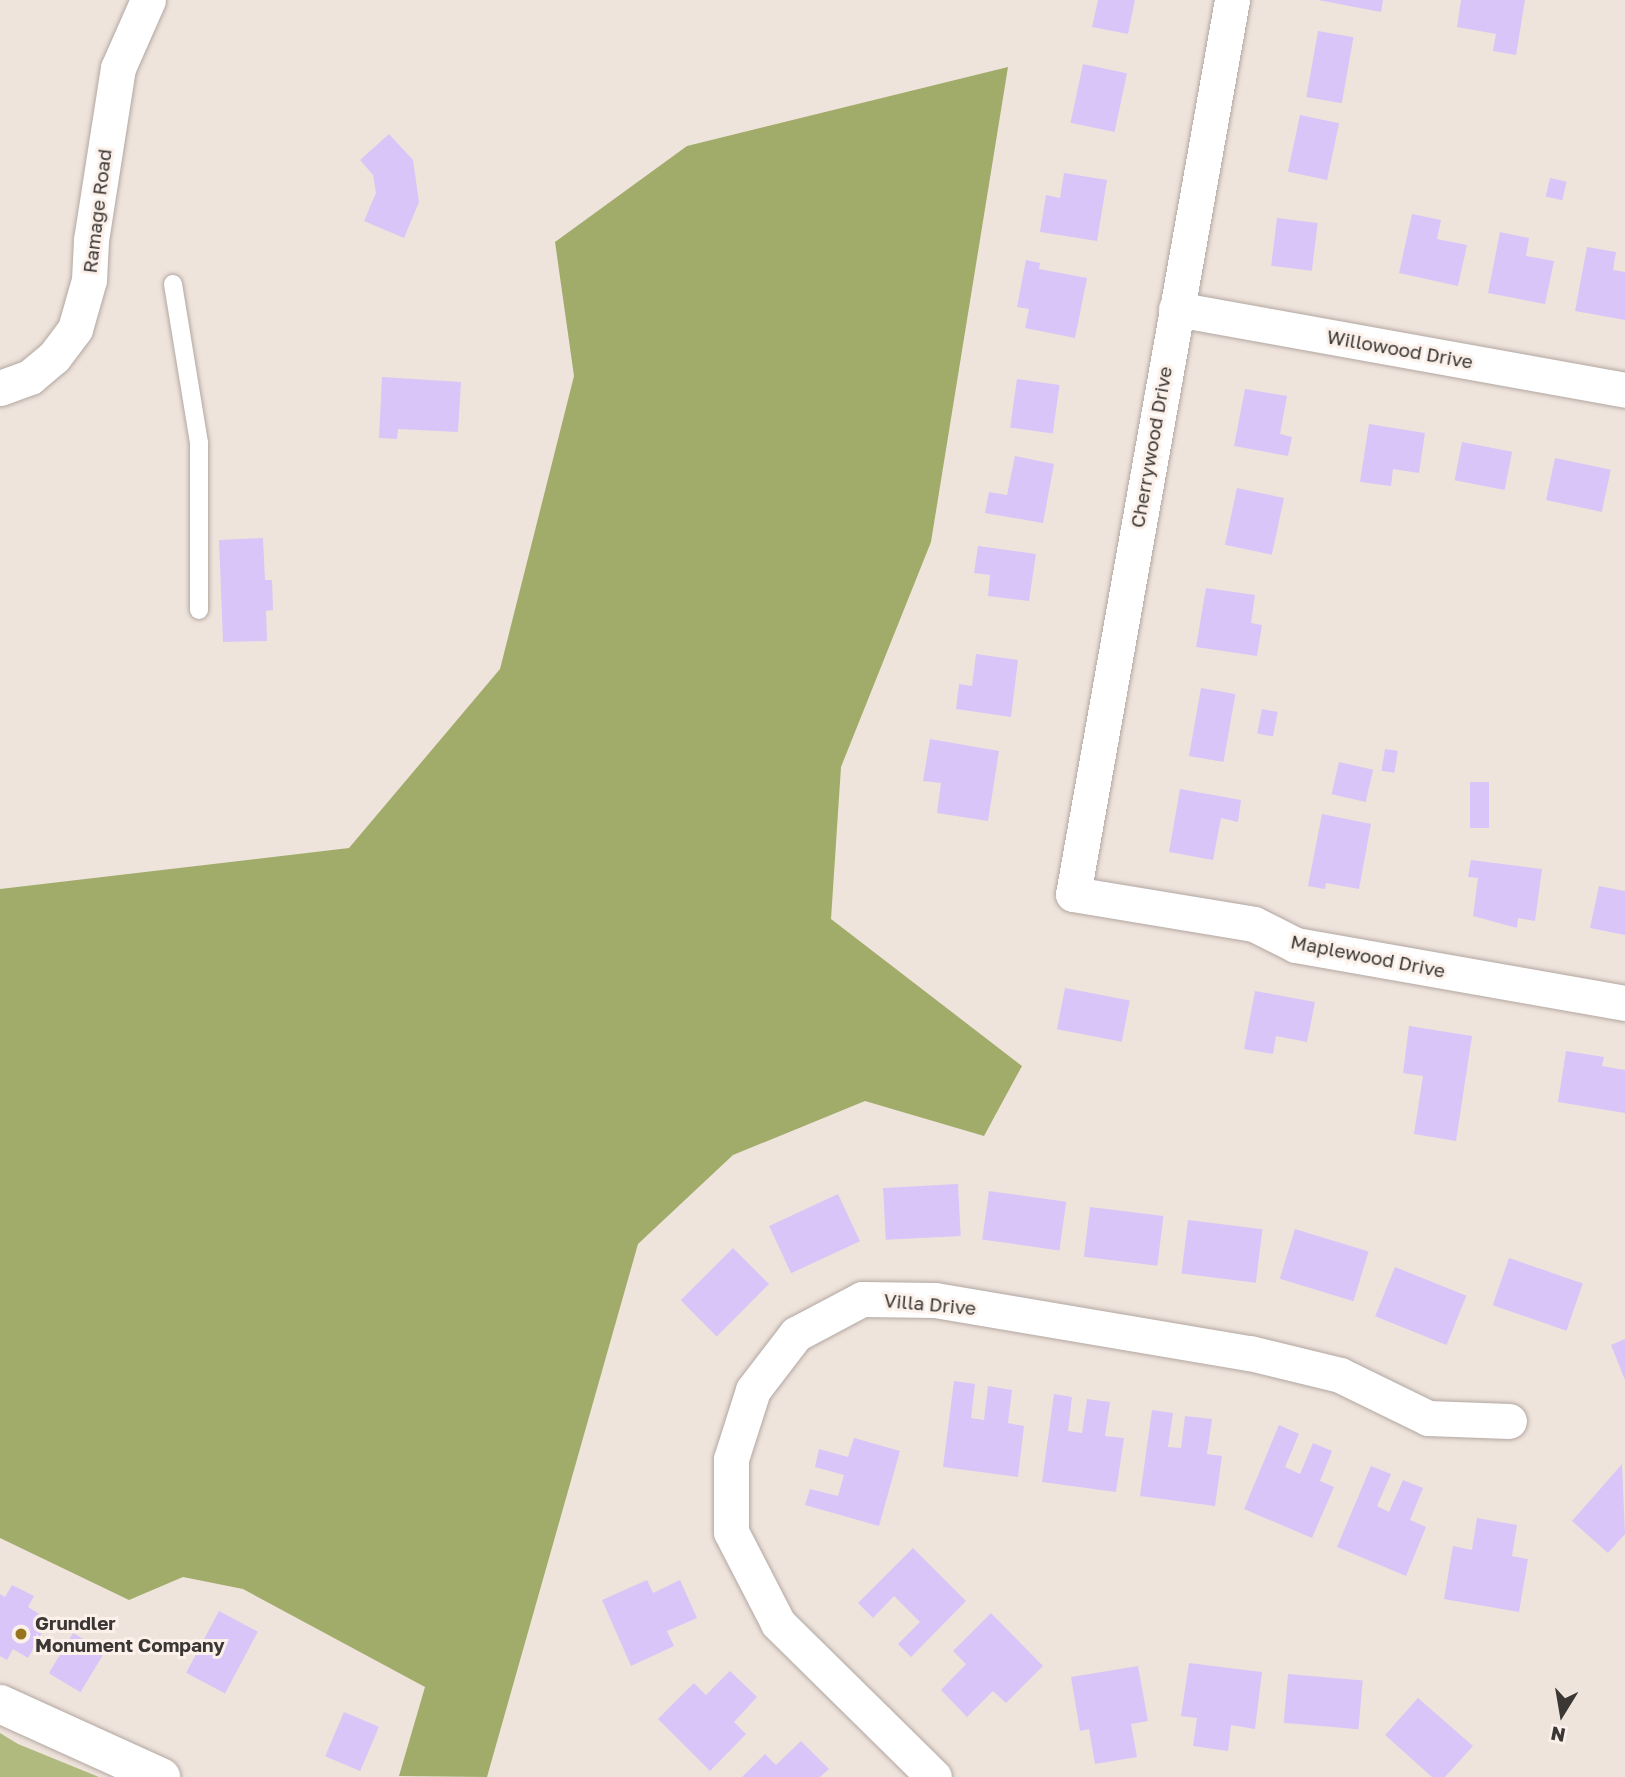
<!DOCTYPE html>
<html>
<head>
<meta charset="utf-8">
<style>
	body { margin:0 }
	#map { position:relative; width:1625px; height:1777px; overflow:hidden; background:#efe4dc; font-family:"Golos Text",sans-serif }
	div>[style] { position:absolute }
	.green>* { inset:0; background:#b0ba7e }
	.forest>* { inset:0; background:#a2ac6a }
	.building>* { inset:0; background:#d9c5f7; transform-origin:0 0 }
	.roads { filter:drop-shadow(0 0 2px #b2a7a1) drop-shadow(0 0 2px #b2a7a1) }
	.service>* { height:18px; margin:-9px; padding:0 9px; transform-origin:9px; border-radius:9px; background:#fff }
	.minor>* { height:35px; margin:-17.5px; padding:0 17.5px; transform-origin:17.5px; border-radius:17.5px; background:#fff }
	.tertiary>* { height:38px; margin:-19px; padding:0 19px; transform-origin:19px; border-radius:19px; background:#fff }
	.dots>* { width:19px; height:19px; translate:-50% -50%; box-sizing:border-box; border:4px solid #fcf1ea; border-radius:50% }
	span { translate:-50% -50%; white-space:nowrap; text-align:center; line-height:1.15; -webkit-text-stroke:6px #fcf1ea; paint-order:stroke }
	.street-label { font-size:19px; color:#3b3734 }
	.poi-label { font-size:19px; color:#3b3734; font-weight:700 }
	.left { translate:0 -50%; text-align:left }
	.north { position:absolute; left:1527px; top:1679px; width:70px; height:70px; -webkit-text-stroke:5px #fcf1ea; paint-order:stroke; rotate:191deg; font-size:19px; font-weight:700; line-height:28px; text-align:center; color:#3b3734 }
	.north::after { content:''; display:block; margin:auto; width:24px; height:32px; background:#3b3734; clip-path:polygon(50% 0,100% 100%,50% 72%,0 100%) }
</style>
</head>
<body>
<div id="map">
	<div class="green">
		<div style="clip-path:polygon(0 1733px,18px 1744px,99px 1777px,0 1777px)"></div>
	</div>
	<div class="forest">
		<div style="clip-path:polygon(1008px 67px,931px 542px,841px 767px,831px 919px,1022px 1066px,984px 1136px,865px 1101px,733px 1155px,638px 1244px,487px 1777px,399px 1776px,425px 1687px,243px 1589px,183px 1577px,129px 1600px,0 1538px,0 889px,349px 848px,500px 669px,574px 376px,555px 242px,687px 146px)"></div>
	</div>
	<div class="building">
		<div style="clip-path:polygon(1098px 0,1135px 0,1128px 34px,1092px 27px)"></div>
		<div style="clip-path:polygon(1318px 0,1383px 0,1381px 12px)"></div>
		<div style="clip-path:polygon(1461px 0,1525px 0,1516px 55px,1493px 51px,1496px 34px,1457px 27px)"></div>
		<div style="left:1318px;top:31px;width:36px;height:67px;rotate:10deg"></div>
		<div style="left:1083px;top:64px;width:45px;height:60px;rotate:12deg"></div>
		<div style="left:1300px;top:115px;width:40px;height:58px;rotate:12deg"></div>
		<div style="clip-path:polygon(389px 134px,413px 160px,419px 202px,404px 238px,364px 221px,376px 193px,373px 175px,360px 160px)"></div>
		<div style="clip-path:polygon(1064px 173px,1107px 180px,1097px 241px,1040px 232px,1046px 195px,1060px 198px)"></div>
		<div style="left:1550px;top:178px;width:17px;height:19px;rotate:13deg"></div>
		<div style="clip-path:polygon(1412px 214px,1441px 220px,1437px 239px,1467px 245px,1458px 286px,1399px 273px)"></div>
		<div style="left:1277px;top:218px;width:41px;height:48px;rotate:7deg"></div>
		<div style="clip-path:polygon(1500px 232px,1529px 238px,1526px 256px,1554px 261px,1545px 304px,1488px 293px)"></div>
		<div style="clip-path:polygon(1587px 247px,1616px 252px,1613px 270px,1625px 272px,1625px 320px,1575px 311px)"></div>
		<div style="clip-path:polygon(1026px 260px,1040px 263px,1039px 269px,1087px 278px,1075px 338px,1025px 328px,1029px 309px,1017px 307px)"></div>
		<div style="clip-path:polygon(382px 377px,461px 382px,458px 432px,398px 429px,397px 439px,379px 438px)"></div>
		<div style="left:1017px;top:379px;width:43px;height:49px;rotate:8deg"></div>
		<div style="clip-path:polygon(1245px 389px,1287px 396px,1280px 434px,1292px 437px,1288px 456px,1234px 446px)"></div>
		<div style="clip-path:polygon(1369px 424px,1425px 433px,1419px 473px,1393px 469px,1391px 486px,1360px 482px)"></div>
		<div style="left:1462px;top:442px;width:51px;height:39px;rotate:11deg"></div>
		<div style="clip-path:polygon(1015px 456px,1054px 464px,1043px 523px,985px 513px,989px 492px,1007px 495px)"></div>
		<div style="left:1555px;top:458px;width:57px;height:43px;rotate:12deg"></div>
		<div style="left:1237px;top:488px;width:48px;height:58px;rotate:12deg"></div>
		<div style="clip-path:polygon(263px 538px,265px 580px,272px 580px,273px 610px,266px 611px,267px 641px,223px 642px,219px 540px)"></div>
		<div style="clip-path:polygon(978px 546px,1036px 554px,1029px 601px,988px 596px,990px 575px,974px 573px)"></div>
		<div style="clip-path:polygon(1206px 588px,1255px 595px,1251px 623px,1262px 625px,1257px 656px,1196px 647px)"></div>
		<div style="clip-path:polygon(976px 654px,1018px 660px,1011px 717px,956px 709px,959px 684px,972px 686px)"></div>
		<div style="left:1201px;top:688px;width:35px;height:69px;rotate:10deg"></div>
		<div style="left:1262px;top:709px;width:16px;height:25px;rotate:11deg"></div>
		<div style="clip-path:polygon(930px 739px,999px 751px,988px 821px,937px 813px,941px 783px,923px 781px)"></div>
		<div style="left:1385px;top:749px;width:13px;height:22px;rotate:9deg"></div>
		<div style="left:1339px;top:762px;width:35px;height:33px;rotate:13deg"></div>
		<div style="left:1470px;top:782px;width:19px;height:46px"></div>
		<div style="clip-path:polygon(1180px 789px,1241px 800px,1238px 822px,1221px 818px,1213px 860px,1169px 852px)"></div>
		<div style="clip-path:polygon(1322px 814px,1371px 824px,1359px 889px,1326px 883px,1325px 889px,1308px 886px)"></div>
		<div style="clip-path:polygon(1471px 860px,1542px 869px,1535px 921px,1518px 918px,1517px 928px,1473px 916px,1478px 878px,1468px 877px)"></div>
		<div style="clip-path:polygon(1599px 886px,1625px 891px,1625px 935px,1590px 928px)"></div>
		<div style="left:1065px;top:988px;width:66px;height:42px;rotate:11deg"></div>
		<div style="clip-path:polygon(1255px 991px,1315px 1002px,1307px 1042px,1276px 1036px,1273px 1054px,1244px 1049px)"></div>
		<div style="clip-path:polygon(1409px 1026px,1472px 1036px,1456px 1141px,1414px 1134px,1423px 1076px,1403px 1073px)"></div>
		<div style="clip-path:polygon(1566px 1051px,1604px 1057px,1602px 1066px,1625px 1070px,1625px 1113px,1558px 1102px)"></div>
		<div style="left:958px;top:1184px;width:52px;height:75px;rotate:87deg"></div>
		<div style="left:989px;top:1191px;width:78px;height:49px;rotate:8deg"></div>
		<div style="left:838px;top:1194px;width:52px;height:76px;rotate:65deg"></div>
		<div style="left:1090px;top:1207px;width:74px;height:50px;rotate:7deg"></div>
		<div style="left:1188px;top:1220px;width:75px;height:54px;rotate:7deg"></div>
		<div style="left:1295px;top:1229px;width:77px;height:52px;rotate:17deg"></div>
		<div style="left:733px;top:1248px;width:51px;height:74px;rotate:45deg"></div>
		<div style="left:1509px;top:1258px;width:78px;height:50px;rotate:19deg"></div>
		<div style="left:1395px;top:1267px;width:77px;height:53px;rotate:22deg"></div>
		<div style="clip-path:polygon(1625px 1339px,1625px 1380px,1611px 1345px)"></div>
		<div style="clip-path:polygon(954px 1381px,975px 1384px,971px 1418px,984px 1420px,988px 1386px,1012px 1390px,1008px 1423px,1024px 1426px,1018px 1477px,943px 1467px)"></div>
		<div style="clip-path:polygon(1054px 1394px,1072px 1397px,1068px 1431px,1082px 1433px,1087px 1399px,1110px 1402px,1105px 1436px,1124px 1438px,1116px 1492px,1042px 1482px)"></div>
		<div style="clip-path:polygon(1152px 1410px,1173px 1413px,1168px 1447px,1181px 1448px,1185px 1416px,1212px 1419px,1207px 1454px,1222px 1456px,1215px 1506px,1140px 1496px)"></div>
		<div style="clip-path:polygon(1279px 1425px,1299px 1434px,1285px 1467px,1300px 1474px,1313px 1443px,1332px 1451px,1320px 1481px,1334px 1487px,1312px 1538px,1244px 1509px)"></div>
		<div style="clip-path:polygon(854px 1438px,900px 1451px,879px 1526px,805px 1505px,810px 1489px,838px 1496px,844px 1475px,815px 1467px,819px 1449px,848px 1457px)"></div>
		<div style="clip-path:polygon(1622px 1464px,1625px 1534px,1608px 1553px,1572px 1521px)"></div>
		<div style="clip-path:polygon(1371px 1466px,1391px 1474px,1377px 1506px,1389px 1512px,1403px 1480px,1423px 1488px,1410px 1520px,1426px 1527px,1406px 1576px,1337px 1547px)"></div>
		<div style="clip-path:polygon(1477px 1518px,1517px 1525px,1512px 1556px,1528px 1559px,1519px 1612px,1444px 1599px,1453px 1546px,1472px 1550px)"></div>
		<div style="clip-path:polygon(913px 1548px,966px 1601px,911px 1657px,898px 1644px,920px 1622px,894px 1596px,873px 1618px,858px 1603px)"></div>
		<div style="clip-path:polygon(647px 1580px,653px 1593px,680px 1580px,697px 1618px,667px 1631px,674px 1646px,631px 1666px,602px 1600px)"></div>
		<div style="clip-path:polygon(12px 1585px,34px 1596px,28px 1607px,49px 1620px,28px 1658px,13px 1649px,7px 1660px,0 1656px,0 1594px,5px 1597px)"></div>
		<div style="left:219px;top:1611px;width:44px;height:70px;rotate:28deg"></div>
		<div style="clip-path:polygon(991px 1613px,1043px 1666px,1006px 1703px,993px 1691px,967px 1717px,941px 1690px,966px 1664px,953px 1651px)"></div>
		<div style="left:73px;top:1633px;width:37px;height:47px;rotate:31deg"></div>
		<div style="clip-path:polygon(1189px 1663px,1262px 1672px,1255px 1729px,1231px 1725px,1228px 1751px,1193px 1746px,1197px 1718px,1181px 1716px)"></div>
		<div style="clip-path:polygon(1138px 1666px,1148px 1721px,1131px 1724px,1137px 1757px,1095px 1764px,1089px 1729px,1080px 1731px,1071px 1677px)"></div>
		<div style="clip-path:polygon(730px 1671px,757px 1697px,734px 1722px,746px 1734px,710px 1771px,658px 1719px,694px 1683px,706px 1695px)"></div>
		<div style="left:1288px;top:1674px;width:75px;height:49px;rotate:5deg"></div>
		<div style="clip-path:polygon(1418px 1698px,1473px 1746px,1445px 1777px,1432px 1777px,1385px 1735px)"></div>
		<div style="left:344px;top:1712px;width:38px;height:48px;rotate:23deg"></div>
		<div style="clip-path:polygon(801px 1741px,829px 1769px,820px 1777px,742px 1777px,765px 1754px,776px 1765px)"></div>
	</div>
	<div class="roads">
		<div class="service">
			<div style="left:173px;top:284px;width:161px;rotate:80.7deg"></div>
			<div style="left:199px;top:443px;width:167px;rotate:90deg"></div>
		</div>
		<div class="minor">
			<div style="left:1232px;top:0;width:908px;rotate:100.08deg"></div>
			<div style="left:1073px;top:894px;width:183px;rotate:9.4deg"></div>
			<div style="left:1254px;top:924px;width:47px;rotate:26.6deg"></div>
			<div style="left:1296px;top:945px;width:334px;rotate:10deg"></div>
			<div style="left:1176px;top:309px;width:456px;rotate:10.2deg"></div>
			<div style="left:0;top:388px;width:32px;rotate:-20deg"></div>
			<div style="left:30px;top:377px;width:31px;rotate:-40deg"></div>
			<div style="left:54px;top:357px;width:35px;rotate:-53deg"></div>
			<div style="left:75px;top:329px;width:51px;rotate:-74.1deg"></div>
			<div style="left:89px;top:280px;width:40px;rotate:-87.1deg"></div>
			<div style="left:91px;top:240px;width:174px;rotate:-81.1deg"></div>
			<div style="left:118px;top:68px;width:74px;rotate:-66.2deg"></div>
			<div style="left:934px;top:1777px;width:219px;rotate:-135.4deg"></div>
			<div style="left:778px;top:1623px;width:102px;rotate:-117.3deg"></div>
			<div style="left:731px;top:1532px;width:73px;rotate:-90deg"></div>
			<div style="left:731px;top:1459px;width:72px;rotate:-72.3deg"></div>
			<div style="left:753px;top:1390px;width:71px;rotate:-52.5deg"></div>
			<div style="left:796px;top:1334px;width:75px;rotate:-27.9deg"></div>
			<div style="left:862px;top:1299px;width:73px;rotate:0.8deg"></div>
			<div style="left:935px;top:1300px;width:319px;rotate:9.6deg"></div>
			<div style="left:1250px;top:1353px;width:93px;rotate:13.7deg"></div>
			<div style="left:1340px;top:1375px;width:98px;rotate:26deg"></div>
			<div style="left:1428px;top:1418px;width:81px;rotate:2.1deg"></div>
		</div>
		<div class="tertiary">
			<div style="left:0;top:1704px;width:177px;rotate:24.4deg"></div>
		</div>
	</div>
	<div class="dots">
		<div style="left:21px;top:1634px;background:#97741d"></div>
	</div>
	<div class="street-label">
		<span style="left:97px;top:211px;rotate:-83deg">Ramage Road</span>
		<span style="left:1400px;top:349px;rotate:10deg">Willowood Drive</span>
		<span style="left:1151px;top:447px;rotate:-80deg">Cherrywood Drive</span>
		<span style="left:1368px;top:956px;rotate:11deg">Maplewood Drive</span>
		<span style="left:930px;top:1304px;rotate:5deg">Villa Drive</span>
	</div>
	<div class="poi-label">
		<span class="left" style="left:35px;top:1634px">Grundler<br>Monument Company</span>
	</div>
	<div class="north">N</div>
</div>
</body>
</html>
